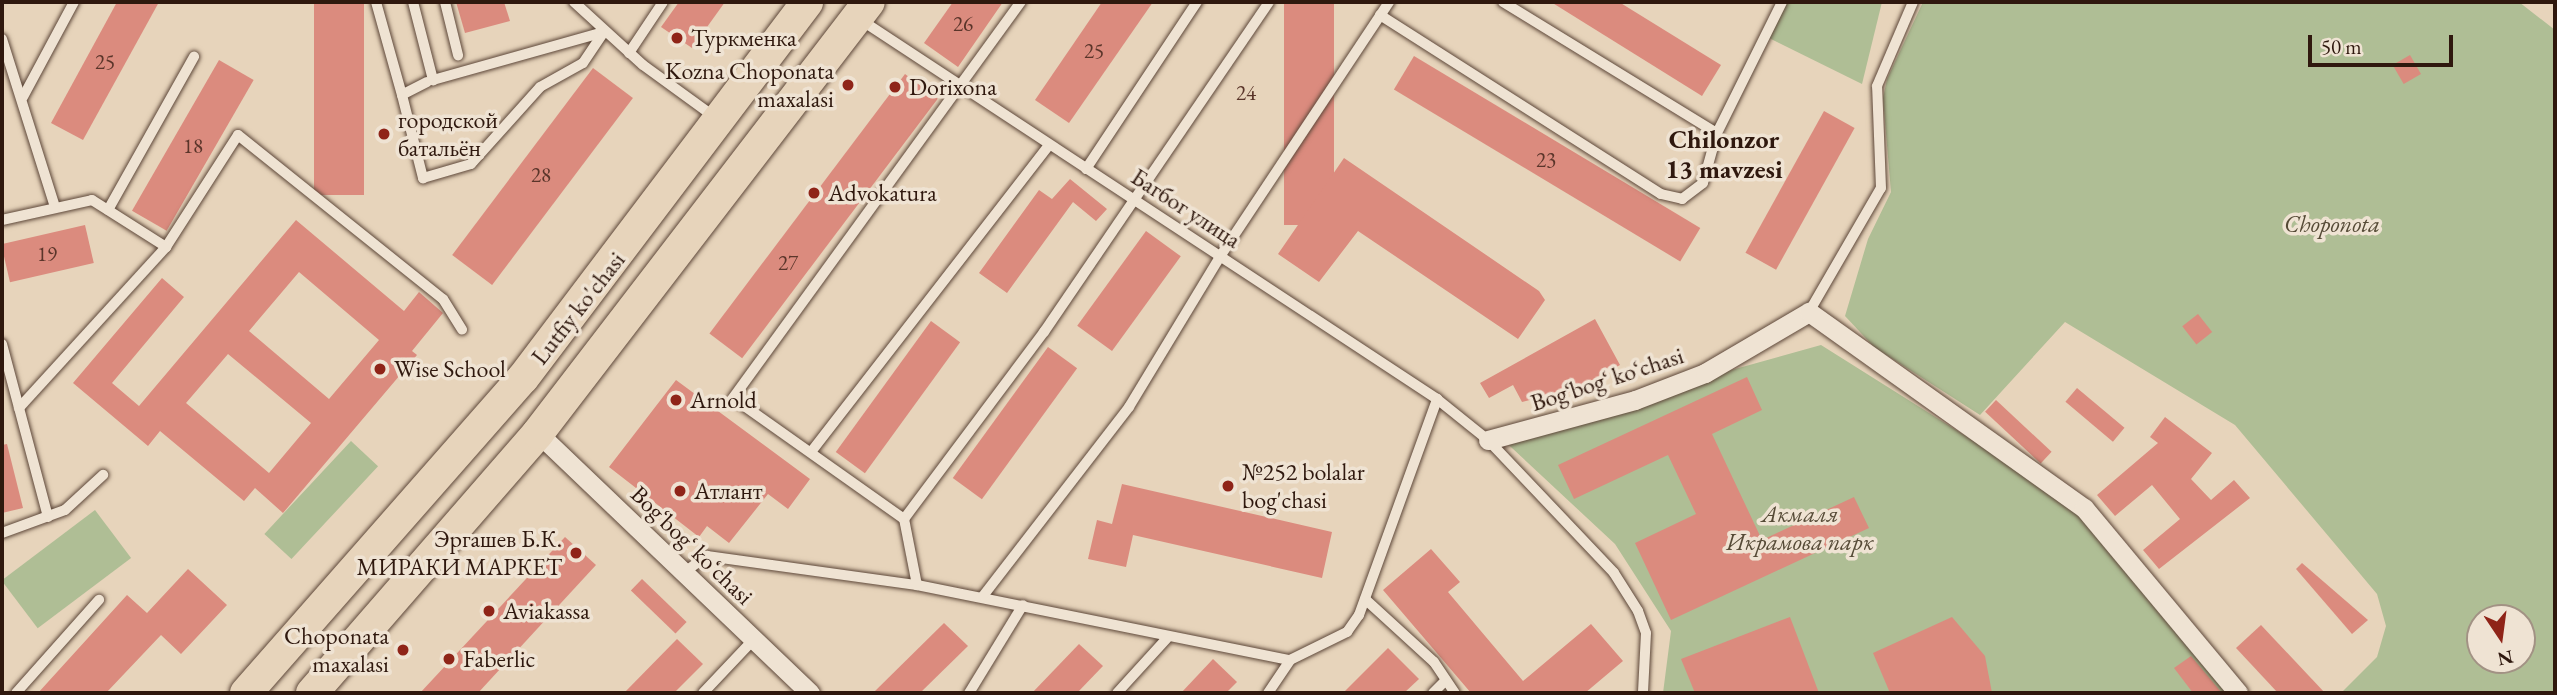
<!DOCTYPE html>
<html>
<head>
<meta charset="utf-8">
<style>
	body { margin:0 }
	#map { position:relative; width:2557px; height:695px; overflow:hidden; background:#e7d4bb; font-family:"EB Garamond",serif }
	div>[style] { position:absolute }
	.green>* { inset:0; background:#afbe95; transform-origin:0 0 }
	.building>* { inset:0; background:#db8b7e; transform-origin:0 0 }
	.roads { filter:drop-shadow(0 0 2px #5d4739) drop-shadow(0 0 2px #5d4739) }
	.service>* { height:10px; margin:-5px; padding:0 5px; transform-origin:5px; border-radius:5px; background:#efe3d3 }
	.minor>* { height:19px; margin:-9.5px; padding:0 9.5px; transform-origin:9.5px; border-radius:9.5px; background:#efe3d3 }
	.primary>* { height:32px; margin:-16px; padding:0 16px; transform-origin:16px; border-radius:16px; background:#e7d4bb }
	.dots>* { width:19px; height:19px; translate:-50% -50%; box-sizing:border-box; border:4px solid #efe3d3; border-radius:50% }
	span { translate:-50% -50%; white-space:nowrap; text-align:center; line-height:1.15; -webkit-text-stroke:7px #efe3d3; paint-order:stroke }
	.number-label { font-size:21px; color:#5a352a }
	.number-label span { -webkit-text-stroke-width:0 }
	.poi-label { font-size:24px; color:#2f180e }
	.left { translate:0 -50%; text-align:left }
	.right { translate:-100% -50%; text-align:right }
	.street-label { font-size:24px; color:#2f180e }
	.park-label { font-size:24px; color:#554a36; font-style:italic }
	.neighbourhood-label { font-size:26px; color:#2f180e; font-weight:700 }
	.frame { position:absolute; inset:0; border:4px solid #2f180e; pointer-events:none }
	.north { position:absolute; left:2466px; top:604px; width:70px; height:70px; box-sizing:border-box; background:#efe3d3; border:2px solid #a29284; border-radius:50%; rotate:167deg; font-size:19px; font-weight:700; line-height:28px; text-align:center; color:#2f180e }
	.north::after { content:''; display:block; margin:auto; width:24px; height:32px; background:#8f2418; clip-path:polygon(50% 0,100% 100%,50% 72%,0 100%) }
	.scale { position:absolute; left:2308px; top:35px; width:145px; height:32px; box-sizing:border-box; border:4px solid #2f180e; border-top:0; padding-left:9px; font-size:21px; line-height:24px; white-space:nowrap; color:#2f180e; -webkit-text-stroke:5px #efe3d3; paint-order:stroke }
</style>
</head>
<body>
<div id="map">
	<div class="green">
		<div style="clip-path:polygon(1786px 2px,1882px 2px,1862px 84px,1767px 37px)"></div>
		<div style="clip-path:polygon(evenodd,1923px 2px,2519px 2px,2555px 30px,2555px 693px,2341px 693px,2377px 657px,2386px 626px,2377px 594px,2235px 425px,2065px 322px,1980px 415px,1874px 347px,1845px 316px,1868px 239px,1891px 192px,1883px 98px,1887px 79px,1923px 2px,2480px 618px,2522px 618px,2522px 660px,2480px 660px,2480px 618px)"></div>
		<div style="clip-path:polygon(1821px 345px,2077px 506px,2249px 693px,1663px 693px,1671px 631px,1615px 544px,1498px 435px)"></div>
		<div style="left:351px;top:441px;width:37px;height:127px;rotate:43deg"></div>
		<div style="left:95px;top:510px;width:60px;height:117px;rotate:53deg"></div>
	</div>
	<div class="building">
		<div style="clip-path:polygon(117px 2px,159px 2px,83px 140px,51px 123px)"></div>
		<div style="left:314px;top:2px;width:50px;height:193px"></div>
		<div style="clip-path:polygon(456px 2px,504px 2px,510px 21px,465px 33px)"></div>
		<div style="clip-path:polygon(679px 2px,725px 2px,692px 48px,661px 27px)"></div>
		<div style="clip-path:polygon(953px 2px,1003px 2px,958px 67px,924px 43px)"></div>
		<div style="clip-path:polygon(1102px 2px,1153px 2px,1069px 123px,1035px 100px)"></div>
		<div style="left:1284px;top:2px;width:50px;height:223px"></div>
		<div style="clip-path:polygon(1551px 2px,1619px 2px,1721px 65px,1702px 96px)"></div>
		<div style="left:2410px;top:55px;width:22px;height:20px;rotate:60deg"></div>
		<div style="left:1414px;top:56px;width:334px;height:39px;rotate:31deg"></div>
		<div style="left:219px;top:60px;width:40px;height:174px;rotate:30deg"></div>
		<div style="left:593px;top:68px;width:50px;height:234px;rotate:37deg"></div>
		<div style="left:905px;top:74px;width:41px;height:325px;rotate:37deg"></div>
		<div style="left:1824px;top:111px;width:35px;height:162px;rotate:29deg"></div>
		<div style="clip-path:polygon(1344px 158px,1539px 291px,1545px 300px,1518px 339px,1358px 231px,1319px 282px,1278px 254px)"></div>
		<div style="clip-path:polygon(1070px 179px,1107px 209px,1096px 221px,1073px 202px,1007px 293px,979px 273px,1039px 190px,1052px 199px)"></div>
		<div style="clip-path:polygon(evenodd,296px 220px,404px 311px,419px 292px,443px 313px,412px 351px,417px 355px,283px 513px,255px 488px,244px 501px,160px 431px,148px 446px,73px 383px,162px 278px,184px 297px,112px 383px,139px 406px,296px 220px,299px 272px,379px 340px,329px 399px,249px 331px,299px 272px,296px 220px,228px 354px,311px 423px,269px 473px,186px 403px,228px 354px)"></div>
		<div style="left:85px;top:225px;width:39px;height:86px;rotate:77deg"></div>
		<div style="left:1146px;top:231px;width:43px;height:117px;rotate:36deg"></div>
		<div style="left:2198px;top:314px;width:23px;height:20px;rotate:52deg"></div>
		<div style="clip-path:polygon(1595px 319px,1620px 365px,1556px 400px,1553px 394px,1522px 402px,1513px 385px,1489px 398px,1480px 383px)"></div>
		<div style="left:931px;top:321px;width:36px;height:162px;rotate:36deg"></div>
		<div style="left:1048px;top:347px;width:36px;height:162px;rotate:36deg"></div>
		<div style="clip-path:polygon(1747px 377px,1762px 410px,1712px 434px,1762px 540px,1854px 497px,1869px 528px,1671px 620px,1635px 543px,1696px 514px,1668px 455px,1574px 499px,1558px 465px)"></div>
		<div style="clip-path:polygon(676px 380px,810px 479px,788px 509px,768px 494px,729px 543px,707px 526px,699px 537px,609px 467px)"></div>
		<div style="left:2077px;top:388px;width:62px;height:18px;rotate:40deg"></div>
		<div style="left:1996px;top:400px;width:76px;height:16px;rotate:43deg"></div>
		<div style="clip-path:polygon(2165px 417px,2212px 453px,2191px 479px,2211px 500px,2234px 480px,2250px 498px,2159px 569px,2143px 550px,2180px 519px,2152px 485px,2115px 516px,2097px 495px,2158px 443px,2150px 437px)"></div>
		<div style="clip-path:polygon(7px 444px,23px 508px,2px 513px,2px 445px)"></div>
		<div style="clip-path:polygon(1122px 484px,1332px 532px,1322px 578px,1133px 535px,1126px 567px,1088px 559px,1097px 520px,1112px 524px)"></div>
		<div style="clip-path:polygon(565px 537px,596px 565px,478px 693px,420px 693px)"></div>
		<div style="clip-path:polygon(1431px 549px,1460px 582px,1448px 592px,1523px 681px,1591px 624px,1623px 661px,1585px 693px,1471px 693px,1383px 590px)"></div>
		<div style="clip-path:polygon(2302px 563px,2368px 620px,2352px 634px,2296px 569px)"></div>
		<div style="clip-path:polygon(188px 569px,227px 605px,181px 654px,161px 635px,106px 693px,38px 693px,127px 595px,147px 613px)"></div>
		<div style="left:642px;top:579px;width:62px;height:16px;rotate:44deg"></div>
		<div style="clip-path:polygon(1790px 617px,1819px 693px,1695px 693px,1681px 659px)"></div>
		<div style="clip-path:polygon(1952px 617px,1985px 656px,1992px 693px,1890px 693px,1873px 653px)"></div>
		<div style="clip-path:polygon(944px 623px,968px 646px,920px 693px,873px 693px)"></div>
		<div style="clip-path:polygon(2261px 625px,2325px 693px,2278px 693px,2236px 648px)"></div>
		<div style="clip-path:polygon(677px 639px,703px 664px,674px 693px,624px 693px)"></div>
		<div style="clip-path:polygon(1079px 644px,1103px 666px,1077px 693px,1032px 693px)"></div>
		<div style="clip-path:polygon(1388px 648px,1419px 679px,1404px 693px,1343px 693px)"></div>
		<div style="clip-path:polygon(2191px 656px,2222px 693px,2193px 693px,2174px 668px)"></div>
		<div style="clip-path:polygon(1213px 659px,1237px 682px,1226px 693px,1181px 693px)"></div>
	</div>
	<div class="roads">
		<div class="service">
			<div style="left:376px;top:2px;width:97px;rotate:74.4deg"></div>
			<div style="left:413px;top:2px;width:81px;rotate:75.6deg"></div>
			<div style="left:433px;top:80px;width:178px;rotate:-15.7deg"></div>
			<div style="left:445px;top:2px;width:55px;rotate:76.2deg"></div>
			<div style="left:574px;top:2px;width:93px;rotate:42.4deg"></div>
			<div style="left:643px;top:65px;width:90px;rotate:36deg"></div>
			<div style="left:1503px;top:2px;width:251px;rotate:31.5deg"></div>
			<div style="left:1380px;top:15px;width:333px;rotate:32.5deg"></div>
			<div style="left:1661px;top:194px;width:22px;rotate:13deg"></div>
			<div style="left:1682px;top:199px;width:26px;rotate:-37deg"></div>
			<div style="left:1703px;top:183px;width:52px;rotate:-74.4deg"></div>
			<div style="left:1717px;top:133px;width:146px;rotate:-63.6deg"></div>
			<div style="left:861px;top:20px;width:690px;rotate:33.34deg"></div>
			<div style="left:1437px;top:399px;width:65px;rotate:38.8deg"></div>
			<div style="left:1488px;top:440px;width:183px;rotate:46.5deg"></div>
			<div style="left:1614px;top:573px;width:45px;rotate:57.7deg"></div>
			<div style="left:1638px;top:611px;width:23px;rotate:70deg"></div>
			<div style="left:1646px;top:633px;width:60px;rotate:92.9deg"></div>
			<div style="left:2px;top:39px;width:176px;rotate:72.5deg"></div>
			<div style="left:629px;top:53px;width:61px;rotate:-56.3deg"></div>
			<div style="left:427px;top:82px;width:28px;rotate:153deg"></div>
			<div style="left:402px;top:95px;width:86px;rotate:75.8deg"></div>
			<div style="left:423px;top:178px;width:50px;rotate:-16.3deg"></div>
			<div style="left:471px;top:164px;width:103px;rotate:-48.1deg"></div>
			<div style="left:540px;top:87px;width:49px;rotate:-29.2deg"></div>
			<div style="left:583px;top:63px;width:37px;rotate:-56deg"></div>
			<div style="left:23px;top:97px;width:108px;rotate:-61.8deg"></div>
			<div style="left:1086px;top:169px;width:201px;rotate:-56.4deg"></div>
			<div style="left:108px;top:210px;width:176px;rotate:-60.7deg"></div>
			<div style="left:2px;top:220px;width:92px;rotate:-12.5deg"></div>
			<div style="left:92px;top:200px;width:88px;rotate:32.4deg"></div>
			<div style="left:166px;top:247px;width:133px;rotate:-57.3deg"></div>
			<div style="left:238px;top:135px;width:263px;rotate:38.7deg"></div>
			<div style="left:443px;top:299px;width:36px;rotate:58deg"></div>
			<div style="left:1809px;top:312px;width:143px;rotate:-59.9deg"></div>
			<div style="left:1881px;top:188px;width:102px;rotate:-92.2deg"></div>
			<div style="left:1877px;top:86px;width:91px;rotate:-66.8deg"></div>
			<div style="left:2px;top:344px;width:179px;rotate:75.1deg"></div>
			<div style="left:19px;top:408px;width:218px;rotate:-47.6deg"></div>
			<div style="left:811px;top:452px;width:388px;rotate:-52.2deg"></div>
			<div style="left:904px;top:519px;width:234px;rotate:-53.2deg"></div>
			<div style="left:1044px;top:332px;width:399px;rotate:-55.7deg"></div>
			<div style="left:2px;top:533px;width:67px;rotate:-20.1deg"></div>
			<div style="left:65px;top:510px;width:52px;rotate:-42.6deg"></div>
			<div style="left:686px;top:571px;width:26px;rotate:-36deg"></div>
			<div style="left:707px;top:556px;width:212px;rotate:7.9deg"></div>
			<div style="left:917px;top:585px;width:380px;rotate:11.4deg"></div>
			<div style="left:1290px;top:660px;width:64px;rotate:-26.2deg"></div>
			<div style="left:1347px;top:632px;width:21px;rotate:-55deg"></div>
			<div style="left:1359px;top:615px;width:230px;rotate:-70.1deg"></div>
			<div style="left:917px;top:585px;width:67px;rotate:-101.1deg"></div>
			<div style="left:904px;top:519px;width:209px;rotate:-144.7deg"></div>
			<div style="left:733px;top:398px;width:490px;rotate:-54deg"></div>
			<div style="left:983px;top:596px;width:239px;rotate:-52.3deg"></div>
			<div style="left:1129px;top:407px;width:178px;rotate:-58.8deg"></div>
			<div style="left:1221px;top:255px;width:304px;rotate:-56.4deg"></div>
			<div style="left:1365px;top:599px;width:93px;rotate:42.4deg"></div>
			<div style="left:1434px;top:662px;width:37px;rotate:56deg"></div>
			<div style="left:16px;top:693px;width:125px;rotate:-48.3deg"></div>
			<div style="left:703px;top:693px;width:74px;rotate:-46.6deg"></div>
			<div style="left:969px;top:693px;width:103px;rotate:-58.5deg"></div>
			<div style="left:1117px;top:693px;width:74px;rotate:-47.7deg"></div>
			<div style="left:1268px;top:693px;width:40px;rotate:-56deg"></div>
			<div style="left:1433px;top:693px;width:18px;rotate:-45deg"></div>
		</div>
		<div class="minor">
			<div style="left:538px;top:433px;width:376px;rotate:43.7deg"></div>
			<div style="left:1488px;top:440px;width:152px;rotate:-15.2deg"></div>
			<div style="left:1635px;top:400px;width:75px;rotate:-21.1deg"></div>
			<div style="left:1705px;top:373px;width:121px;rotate:-30.4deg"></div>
			<div style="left:1809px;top:312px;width:338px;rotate:35.5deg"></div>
			<div style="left:2084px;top:508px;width:241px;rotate:50.2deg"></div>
		</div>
		<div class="primary">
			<div style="left:246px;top:693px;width:419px;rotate:-48.7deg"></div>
			<div style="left:523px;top:378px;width:471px;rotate:-52.9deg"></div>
			<div style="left:312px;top:693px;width:344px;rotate:-49deg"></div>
			<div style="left:538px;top:433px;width:543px;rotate:-52.48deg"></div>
		</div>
	</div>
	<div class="dots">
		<div style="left:677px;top:38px;background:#8f2418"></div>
		<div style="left:848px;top:85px;background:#8f2418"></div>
		<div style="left:895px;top:87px;background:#8f2418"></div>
		<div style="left:384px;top:134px;background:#8f2418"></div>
		<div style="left:814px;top:193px;background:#8f2418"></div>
		<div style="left:380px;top:369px;background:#8f2418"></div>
		<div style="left:676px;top:400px;background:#8f2418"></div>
		<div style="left:1228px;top:486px;background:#8f2418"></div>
		<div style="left:680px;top:491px;background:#8f2418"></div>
		<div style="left:576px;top:553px;background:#8f2418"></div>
		<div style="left:489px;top:611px;background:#8f2418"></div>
		<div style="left:403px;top:650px;background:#8f2418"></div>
		<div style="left:449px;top:659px;background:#8f2418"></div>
	</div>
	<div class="number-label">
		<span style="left:963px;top:24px">26</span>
		<span style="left:1094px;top:51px">25</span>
		<span style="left:105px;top:62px">25</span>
		<span style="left:1246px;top:93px">24</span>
		<span style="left:193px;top:146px">18</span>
		<span style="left:1546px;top:160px">23</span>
		<span style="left:541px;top:175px">28</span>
		<span style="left:47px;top:254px">19</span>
		<span style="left:788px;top:263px">27</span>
	</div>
	<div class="poi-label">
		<span class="left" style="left:691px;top:38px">Туркменка</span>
		<span class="right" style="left:834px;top:85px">Kozna Choponata<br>maxalasi</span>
		<span class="left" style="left:909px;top:87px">Dorixona</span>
		<span class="left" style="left:398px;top:134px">городской<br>батальён</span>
		<span class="left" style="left:828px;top:193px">Advokatura</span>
		<span class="left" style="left:394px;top:369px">Wise School</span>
		<span class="left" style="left:690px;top:400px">Arnold</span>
		<span class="left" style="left:1242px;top:486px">№252 bolalar<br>bog'chasi</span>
		<span class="left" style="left:694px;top:491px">Атлант</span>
		<span class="right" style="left:562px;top:553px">Эргашев Б.К.<br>МИРАКИ МАРКЕТ</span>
		<span class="left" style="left:503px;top:611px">Aviakassa</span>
		<span class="right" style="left:389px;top:650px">Choponata<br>maxalasi</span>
		<span class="left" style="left:463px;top:659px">Faberlic</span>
	</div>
	<div class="street-label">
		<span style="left:1186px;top:208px;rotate:33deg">Багбог улица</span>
		<span style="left:578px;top:308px;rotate:-52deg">Lutfiy ko'chasi</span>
		<span style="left:1607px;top:379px;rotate:-18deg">Bogʻbogʻ koʻchasi</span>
		<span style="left:692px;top:545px;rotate:44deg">Bogʻbogʻ koʻchasi</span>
	</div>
	<div class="park-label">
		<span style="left:2332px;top:224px">Choponota</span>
		<span style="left:1800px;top:528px">Акмаля<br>Икрамова парк</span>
	</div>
	<div class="neighbourhood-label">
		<span style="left:1724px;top:155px">Chilonzor<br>13 mavzesi</span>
	</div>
	<div class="frame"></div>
	<div class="north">N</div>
	<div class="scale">50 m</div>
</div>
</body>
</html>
